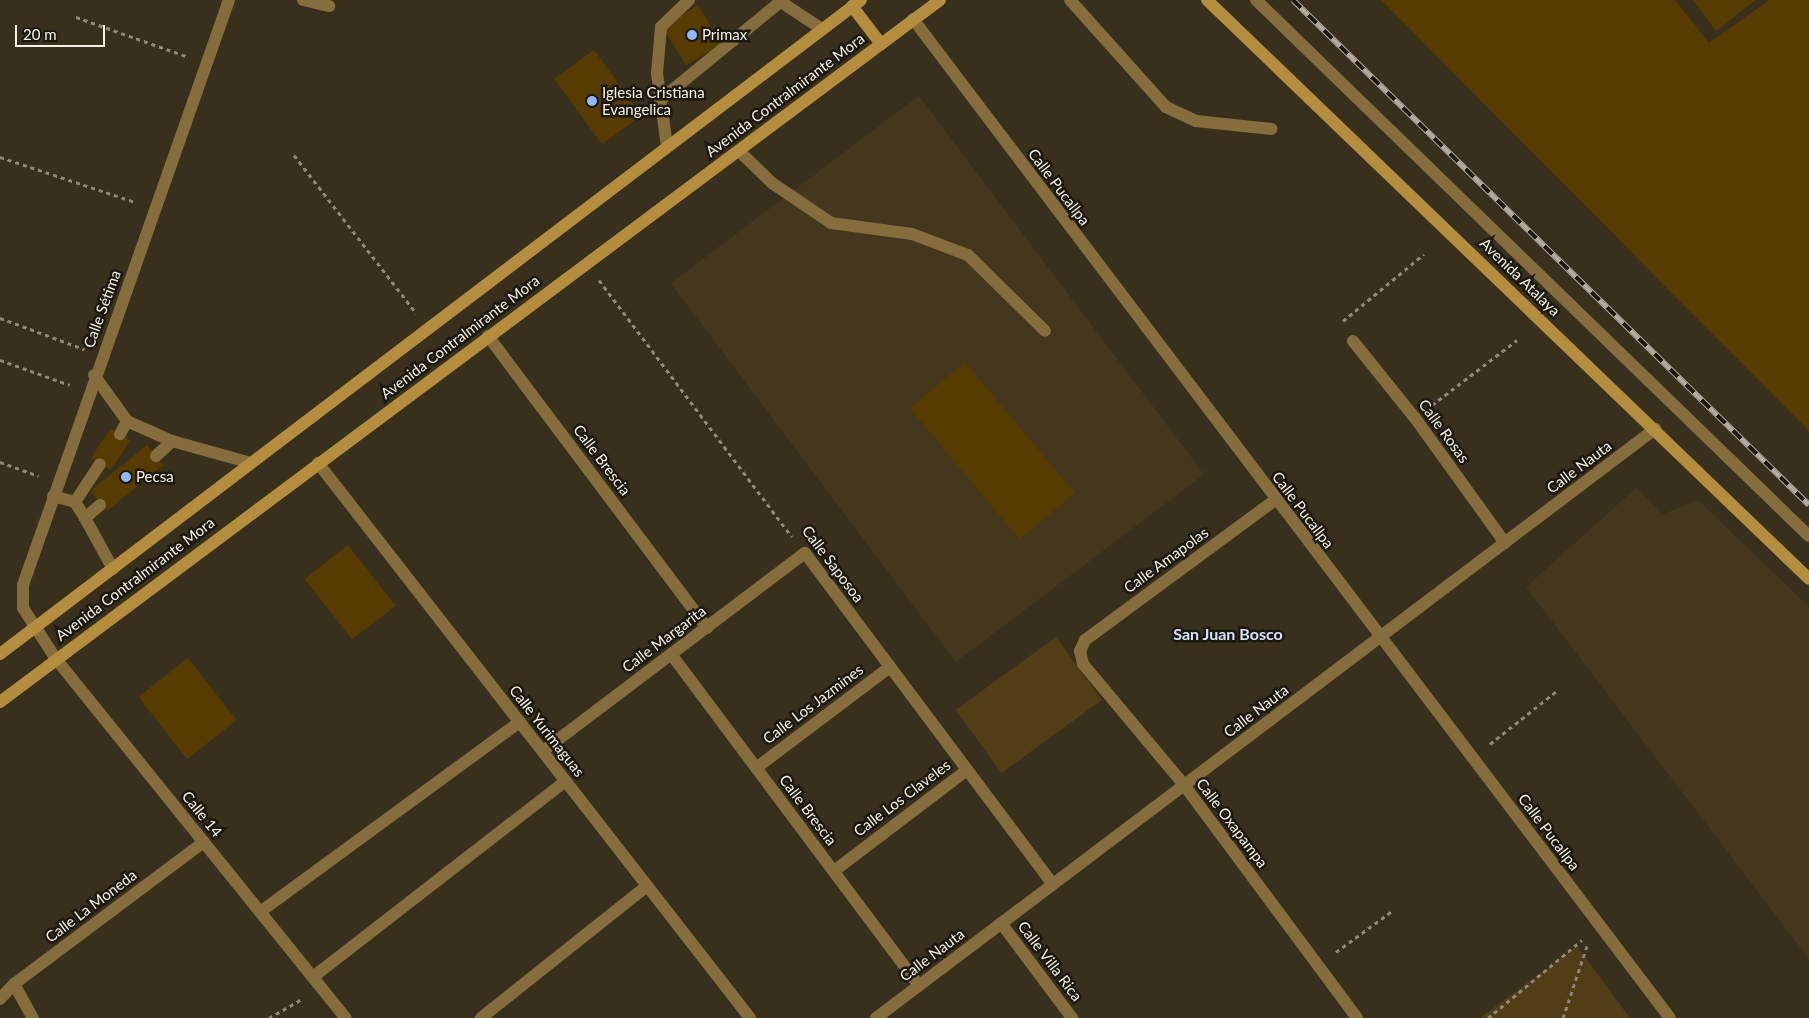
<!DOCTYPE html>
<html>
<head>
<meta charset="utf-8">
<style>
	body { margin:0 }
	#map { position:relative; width:1809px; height:1018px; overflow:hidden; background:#392f1d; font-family:Lato,sans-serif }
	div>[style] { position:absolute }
	.built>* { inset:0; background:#45371e; transform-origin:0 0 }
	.green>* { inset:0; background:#513d16; transform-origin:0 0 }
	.building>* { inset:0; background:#563c00; transform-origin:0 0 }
	.path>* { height:3px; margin-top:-1.5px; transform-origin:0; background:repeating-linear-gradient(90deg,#8f8778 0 4px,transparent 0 8px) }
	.service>* { height:12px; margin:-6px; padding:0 6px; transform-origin:6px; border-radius:6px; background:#866d3e }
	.minor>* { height:12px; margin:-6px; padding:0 6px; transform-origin:6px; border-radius:6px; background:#866d3e }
	.secondary>* { height:12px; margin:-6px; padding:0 6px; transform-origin:6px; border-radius:6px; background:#b58d3e }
	.rail>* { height:5.5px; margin-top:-2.75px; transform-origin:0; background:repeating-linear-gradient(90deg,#1c1810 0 11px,#b3ac9e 0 22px); box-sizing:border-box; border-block:1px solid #b3ac9e }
	.dots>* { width:14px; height:14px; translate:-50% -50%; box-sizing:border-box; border:2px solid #1c1810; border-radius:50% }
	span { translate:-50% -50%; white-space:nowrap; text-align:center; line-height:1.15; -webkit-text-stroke:5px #1c1810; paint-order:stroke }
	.poi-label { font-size:15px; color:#f8f2e6 }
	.left { translate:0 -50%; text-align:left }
	.street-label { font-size:15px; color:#f8f2e6 }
	.neighbourhood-label { font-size:16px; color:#d3e2fd; font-weight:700 }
	.scale { position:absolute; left:15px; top:25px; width:90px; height:22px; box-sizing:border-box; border:2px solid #f8f2e6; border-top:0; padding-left:6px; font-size:15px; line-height:18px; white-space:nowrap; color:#f8f2e6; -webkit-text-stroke:4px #1c1810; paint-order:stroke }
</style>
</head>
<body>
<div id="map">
	<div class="built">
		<div style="left:919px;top:96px;width:474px;height:311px;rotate:53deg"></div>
		<div style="clip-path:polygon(1636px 488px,1663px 514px,1698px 500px,1809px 607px,1809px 959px,1526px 587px)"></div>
	</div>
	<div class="green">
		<div style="left:1056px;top:637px;width:78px;height:124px;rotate:54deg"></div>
		<div style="clip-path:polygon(1577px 946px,1630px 1018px,1480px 1018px)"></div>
	</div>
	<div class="building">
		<div style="clip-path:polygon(1381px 0,1675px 0,1709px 43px,1769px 0,1809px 0,1809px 431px)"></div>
		<div style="clip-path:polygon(1693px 0,1756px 0,1716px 31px)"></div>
		<div style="left:698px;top:5px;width:45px;height:42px;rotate:58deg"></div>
		<div style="left:594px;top:50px;width:81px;height:49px;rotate:54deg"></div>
		<div style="left:965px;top:362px;width:171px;height:72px;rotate:50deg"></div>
		<div style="left:111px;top:428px;width:23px;height:35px;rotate:34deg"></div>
		<div style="left:147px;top:445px;width:26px;height:73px;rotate:51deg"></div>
		<div style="left:348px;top:545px;width:77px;height:55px;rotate:52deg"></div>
		<div style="left:188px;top:658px;width:79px;height:63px;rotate:52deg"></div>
	</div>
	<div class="path">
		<div style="left:76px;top:17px;width:117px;rotate:19.5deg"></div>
		<div style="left:294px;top:155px;width:200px;rotate:52.3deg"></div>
		<div style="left:0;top:157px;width:142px;rotate:18.4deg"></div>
		<div style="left:599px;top:280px;width:321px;rotate:53.1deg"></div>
		<div style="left:0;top:318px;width:90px;rotate:20.3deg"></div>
		<div style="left:1343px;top:321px;width:105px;rotate:-39.6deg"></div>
		<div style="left:0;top:360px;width:74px;rotate:19.7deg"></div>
		<div style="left:1432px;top:405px;width:107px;rotate:-37.4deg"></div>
		<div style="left:0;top:462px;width:41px;rotate:19.7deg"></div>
		<div style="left:1490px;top:744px;width:87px;rotate:-38.5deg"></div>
		<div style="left:1336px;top:952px;width:69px;rotate:-36.2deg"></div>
		<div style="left:269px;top:1018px;width:39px;rotate:-30deg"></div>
		<div style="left:1488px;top:1018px;width:122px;rotate:-39.7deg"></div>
		<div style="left:1563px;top:1018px;width:76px;rotate:-71.6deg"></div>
	</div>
	<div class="service">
		<div style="left:303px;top:0;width:27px;rotate:13deg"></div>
		<div style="left:778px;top:0;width:53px;rotate:33.4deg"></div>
		<div style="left:1070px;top:0;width:144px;rotate:48.1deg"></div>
		<div style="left:1166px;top:107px;width:33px;rotate:25deg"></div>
		<div style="left:1196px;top:121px;width:76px;rotate:6deg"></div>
		<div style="left:660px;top:100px;width:155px;rotate:-39.2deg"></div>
		<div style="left:667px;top:147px;width:75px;rotate:-97.7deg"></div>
		<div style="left:657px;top:73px;width:46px;rotate:-85deg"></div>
		<div style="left:661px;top:27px;width:39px;rotate:-44deg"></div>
		<div style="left:739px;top:151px;width:46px;rotate:44.1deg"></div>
		<div style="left:772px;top:183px;width:71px;rotate:34.1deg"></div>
		<div style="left:831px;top:223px;width:82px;rotate:7.7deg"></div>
		<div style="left:912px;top:234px;width:60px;rotate:20.6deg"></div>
		<div style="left:968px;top:255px;width:108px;rotate:44.6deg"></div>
		<div style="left:94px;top:375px;width:57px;rotate:54.3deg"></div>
		<div style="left:127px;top:421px;width:15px;rotate:118deg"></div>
		<div style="left:127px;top:421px;width:49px;rotate:24deg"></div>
		<div style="left:156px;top:456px;width:22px;rotate:-43deg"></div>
		<div style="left:172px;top:441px;width:82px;rotate:15.6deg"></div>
		<div style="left:53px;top:496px;width:23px;rotate:15deg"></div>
		<div style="left:75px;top:502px;width:19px;rotate:58deg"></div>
		<div style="left:75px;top:502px;width:45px;rotate:-56.7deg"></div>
		<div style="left:100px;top:505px;width:20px;rotate:139deg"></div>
		<div style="left:85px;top:518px;width:58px;rotate:61.2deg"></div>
	</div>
	<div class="minor">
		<div style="left:229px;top:0;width:620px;rotate:109.4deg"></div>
		<div style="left:23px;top:585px;width:23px;rotate:90deg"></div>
		<div style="left:23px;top:608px;width:61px;rotate:57.1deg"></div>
		<div style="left:56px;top:659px;width:461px;rotate:51.1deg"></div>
		<div style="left:1256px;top:0;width:770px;rotate:44.11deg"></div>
		<div style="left:913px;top:19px;width:1253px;rotate:52.85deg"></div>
		<div style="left:488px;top:336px;width:365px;rotate:53.1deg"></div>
		<div style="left:1353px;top:341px;width:99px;rotate:51.2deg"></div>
		<div style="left:1415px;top:418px;width:154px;rotate:54.2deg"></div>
		<div style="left:318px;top:463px;width:703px;rotate:52.1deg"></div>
		<div style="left:1275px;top:500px;width:236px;rotate:143.6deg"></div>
		<div style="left:1085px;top:640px;width:12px;rotate:114deg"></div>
		<div style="left:1080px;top:651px;width:13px;rotate:77deg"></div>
		<div style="left:1083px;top:664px;width:158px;rotate:50.1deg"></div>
		<div style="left:1184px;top:785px;width:290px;rotate:53.4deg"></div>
		<div style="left:671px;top:654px;width:414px;rotate:53.2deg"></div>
		<div style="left:543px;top:751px;width:328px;rotate:-37.1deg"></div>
		<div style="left:805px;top:553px;width:414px;rotate:53.2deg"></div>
		<div style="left:756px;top:768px;width:168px;rotate:-37deg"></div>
		<div style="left:834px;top:871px;width:167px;rotate:-37.2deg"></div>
		<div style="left:260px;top:912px;width:322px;rotate:-36.2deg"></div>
		<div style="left:1001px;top:923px;width:119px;rotate:53.2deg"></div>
		<div style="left:313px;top:977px;width:320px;rotate:-37.8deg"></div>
		<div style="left:14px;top:984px;width:39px;rotate:61deg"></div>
		<div style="left:0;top:999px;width:21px;rotate:-47deg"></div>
		<div style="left:14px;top:984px;width:237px;rotate:-36.8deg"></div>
		<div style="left:481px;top:1018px;width:212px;rotate:-38.5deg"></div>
		<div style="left:876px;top:1018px;width:977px;rotate:-37.09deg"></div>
	</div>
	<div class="secondary">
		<div style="left:1207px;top:0;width:835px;rotate:43.88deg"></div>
		<div style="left:852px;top:6px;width:48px;rotate:52.7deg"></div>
		<div style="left:0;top:654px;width:1081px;rotate:-37.22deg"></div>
		<div style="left:0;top:702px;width:1173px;rotate:-36.75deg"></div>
	</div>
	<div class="rail">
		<div style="left:1293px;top:0;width:722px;rotate:44.38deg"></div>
	</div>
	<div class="dots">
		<div style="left:692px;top:35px;background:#91b8fd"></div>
		<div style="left:592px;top:101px;background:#91b8fd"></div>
		<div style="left:126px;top:477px;background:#91b8fd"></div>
	</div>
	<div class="poi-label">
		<span class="left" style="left:702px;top:35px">Primax</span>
		<span class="left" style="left:602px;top:101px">Iglesia Cristiana<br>Evangelica</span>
		<span class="left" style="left:136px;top:477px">Pecsa</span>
	</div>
	<div class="street-label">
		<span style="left:785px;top:95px;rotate:-37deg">Avenida Contralmirante Mora</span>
		<span style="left:1059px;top:187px;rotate:53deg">Calle Pucallpa</span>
		<span style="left:1520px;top:277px;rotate:44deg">Avenida Atalaya</span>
		<span style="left:102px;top:309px;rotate:-70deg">Calle Sétima</span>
		<span style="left:460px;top:337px;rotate:-37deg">Avenida Contralmirante Mora</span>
		<span style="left:1444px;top:431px;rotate:54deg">Calle Rosas</span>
		<span style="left:602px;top:460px;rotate:53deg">Calle Brescia</span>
		<span style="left:1579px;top:467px;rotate:-37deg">Calle Nauta</span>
		<span style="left:1303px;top:510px;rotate:53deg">Calle Pucallpa</span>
		<span style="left:1166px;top:560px;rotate:-36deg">Calle Amapolas</span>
		<span style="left:833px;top:564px;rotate:53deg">Calle Saposoa</span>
		<span style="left:135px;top:579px;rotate:-37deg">Avenida Contralmirante Mora</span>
		<span style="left:664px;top:639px;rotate:-37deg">Calle Margarita</span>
		<span style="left:813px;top:704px;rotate:-37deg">Calle Los Jazmines</span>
		<span style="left:1256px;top:711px;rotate:-37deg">Calle Nauta</span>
		<span style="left:547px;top:731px;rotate:52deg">Calle Yurimaguas</span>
		<span style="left:902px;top:798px;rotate:-37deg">Calle Los Claveles</span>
		<span style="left:808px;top:810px;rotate:53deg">Calle Brescia</span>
		<span style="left:202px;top:814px;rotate:51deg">Calle 14</span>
		<span style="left:1232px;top:823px;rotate:53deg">Calle Oxapampa</span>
		<span style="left:1549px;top:832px;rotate:53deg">Calle Pucallpa</span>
		<span style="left:91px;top:906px;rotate:-37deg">Calle La Moneda</span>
		<span style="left:932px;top:955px;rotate:-37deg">Calle Nauta</span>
		<span style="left:1050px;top:961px;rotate:53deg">Calle Villa Rica</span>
	</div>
	<div class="neighbourhood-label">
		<span style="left:1228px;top:634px">San Juan Bosco</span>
	</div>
	<div class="scale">20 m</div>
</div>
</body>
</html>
